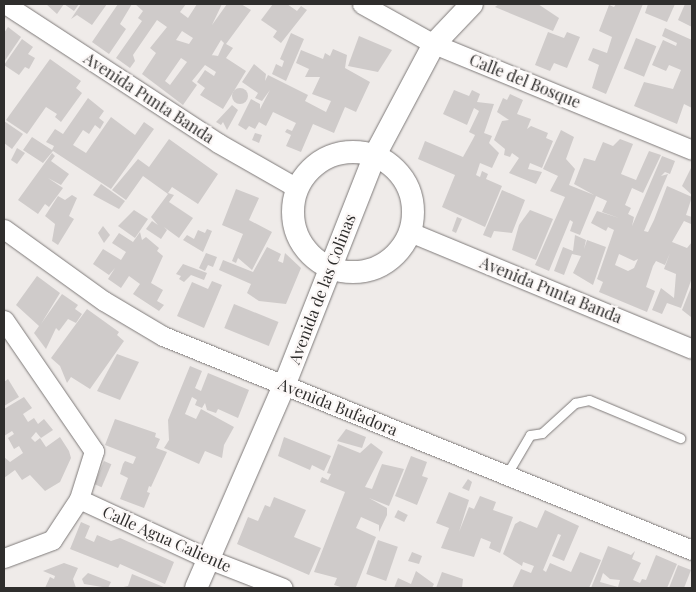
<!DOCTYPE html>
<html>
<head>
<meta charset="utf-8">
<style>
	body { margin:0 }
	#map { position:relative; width:696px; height:592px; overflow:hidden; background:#efebe9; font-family:"Playfair Display",serif }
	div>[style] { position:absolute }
	.building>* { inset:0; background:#cfcbca; transform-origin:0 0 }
	.round { border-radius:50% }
	.roads { filter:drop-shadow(0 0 1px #7e7a79) drop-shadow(0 0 1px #7e7a79) }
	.service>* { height:9px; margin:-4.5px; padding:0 4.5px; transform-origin:4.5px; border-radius:4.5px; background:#fff }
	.minor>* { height:19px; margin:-9.5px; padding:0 9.5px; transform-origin:9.5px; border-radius:9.5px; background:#fff }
	.tertiary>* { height:22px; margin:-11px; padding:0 11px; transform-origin:11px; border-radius:11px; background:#fff }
	.tertiary>.ring { margin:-11px; padding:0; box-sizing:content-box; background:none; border:22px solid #fff; border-radius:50% }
	span { translate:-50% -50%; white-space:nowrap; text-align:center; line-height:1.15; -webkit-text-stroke:4.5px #fcf8f7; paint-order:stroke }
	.street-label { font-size:16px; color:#2f2e2d }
	.frame { position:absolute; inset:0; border:5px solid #2f2e2d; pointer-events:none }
</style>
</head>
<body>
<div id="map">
	<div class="building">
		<div style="clip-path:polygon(46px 4px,79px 4px,74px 11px,64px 4px,57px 14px)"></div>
		<div style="clip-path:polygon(81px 4px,107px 4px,92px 25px,77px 15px,71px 19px)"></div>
		<div style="clip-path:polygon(118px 4px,132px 4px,120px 24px,126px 29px,109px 54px,92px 42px)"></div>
		<div style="clip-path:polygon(evenodd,135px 4px,186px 4px,180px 12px,188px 18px,197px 4px,222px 4px,212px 25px,227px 4px,241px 4px,251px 10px,226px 44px,233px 48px,226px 58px,246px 71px,223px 109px,200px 95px,205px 88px,197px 82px,205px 70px,214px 76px,216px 72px,205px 65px,192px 81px,197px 85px,183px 105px,142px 74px,156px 53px,150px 48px,167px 27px,157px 20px,133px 55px,135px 61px,130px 68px,116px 58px,142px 21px,138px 18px,143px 11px,135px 4px,182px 31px,193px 38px,189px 44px,176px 40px,182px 31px,135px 4px,221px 40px,224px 43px,218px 56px,212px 55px,209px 60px,221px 40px,135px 4px,181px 58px,187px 62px,170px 85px,165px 81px,181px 58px)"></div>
		<div style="clip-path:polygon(273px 4px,287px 4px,297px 11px,301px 6px,307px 10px,281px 43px,273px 37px,277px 31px,261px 20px)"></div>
		<div style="clip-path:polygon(499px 4px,538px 4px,559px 18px,553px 31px,495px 7px)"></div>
		<div style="clip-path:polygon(616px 4px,643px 4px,606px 94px,592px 88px,599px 65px,588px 60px,593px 48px,607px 53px,612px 37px,599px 31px,609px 5px,614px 7px)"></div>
		<div style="clip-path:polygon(648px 4px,675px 4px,667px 22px,645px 13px)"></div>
		<div style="clip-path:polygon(685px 4px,692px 4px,692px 27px,678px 20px)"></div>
		<div style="clip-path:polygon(8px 27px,21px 37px,4px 62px,4px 33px)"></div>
		<div style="clip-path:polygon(665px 28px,692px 40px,692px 108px,684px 104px,677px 124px,634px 106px,644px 82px,673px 89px,681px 70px,669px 65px,666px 71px,652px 65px,663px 40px,676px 46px,677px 43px,662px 36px)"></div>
		<div style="clip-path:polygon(548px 32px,564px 38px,567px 32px,580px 37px,567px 68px,554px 63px,550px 71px,535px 65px)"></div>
		<div style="clip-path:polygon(291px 33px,304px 39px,286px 81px,272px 74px,276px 64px,282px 67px,284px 61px,280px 59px)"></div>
		<div style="clip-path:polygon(359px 36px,392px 50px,378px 72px,348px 66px)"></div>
		<div style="left:636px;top:38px;width:22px;height:33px;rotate:22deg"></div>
		<div style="clip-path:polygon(22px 39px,33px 47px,28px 54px,35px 58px,29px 69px,25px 67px,19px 75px,4px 65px)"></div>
		<div style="clip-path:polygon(333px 49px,347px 55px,345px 68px,370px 82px,356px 112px,345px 107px,334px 133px,313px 124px,301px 152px,286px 146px,291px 135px,285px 132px,287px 129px,292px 131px,296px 123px,273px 112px,266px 126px,259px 122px,255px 129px,249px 126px,246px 130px,238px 125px,251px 99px,260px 104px,260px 109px,270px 90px,262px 101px,255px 98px,258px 93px,242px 82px,254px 64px,266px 74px,265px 81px,268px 75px,308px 95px,305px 101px,326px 112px,331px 101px,312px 94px,320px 77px,305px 77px,309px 69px,296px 63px,301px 50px,323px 59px,325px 53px,330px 56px)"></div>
		<div style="clip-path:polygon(50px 59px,81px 81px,76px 88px,82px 93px,61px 122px,55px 117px,57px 114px,46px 107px,27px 134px,6px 120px)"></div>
		<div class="round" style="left:232px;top:88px;width:16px;height:16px"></div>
		<div style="clip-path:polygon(454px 90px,469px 96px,472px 90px,480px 94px,477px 102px,494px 104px,484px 133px,492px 136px,489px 143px,499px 153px,492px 168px,480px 163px,476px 175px,480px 177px,482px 171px,488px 174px,486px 179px,502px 186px,485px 227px,442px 207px,455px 175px,418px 159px,425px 141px,463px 157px,473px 139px,475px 135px,469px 132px,479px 111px,474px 108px,467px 125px,443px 114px)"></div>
		<div style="clip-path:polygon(510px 94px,523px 100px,517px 114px,531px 119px,527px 129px,531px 126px,548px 133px,546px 138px,553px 141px,542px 168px,530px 163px,528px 169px,542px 172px,536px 184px,509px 173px,519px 158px,512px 153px,510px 157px,504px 155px,505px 149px,494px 140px,502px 121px,509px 120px,497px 112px,503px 98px,507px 100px)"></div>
		<div style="clip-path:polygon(88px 98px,104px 111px,99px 118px,104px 122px,100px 129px,95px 125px,89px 134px,83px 130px,73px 145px,86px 153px,111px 117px,135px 135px,144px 122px,154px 129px,111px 189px,53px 151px,43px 163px,23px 150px,32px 137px,52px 150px,54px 146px,46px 142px,55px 129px,63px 134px)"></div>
		<div style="clip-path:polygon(232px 105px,238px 110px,227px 130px,223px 122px,221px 125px,216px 122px)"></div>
		<div style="clip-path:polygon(4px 121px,23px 134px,12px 149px,4px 143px)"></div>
		<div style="clip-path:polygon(evenodd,561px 130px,574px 137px,566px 159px,575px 169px,569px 185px,594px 195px,574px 184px,584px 158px,595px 161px,603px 142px,613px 146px,620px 139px,633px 144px,621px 174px,636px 180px,649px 151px,661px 155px,643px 193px,632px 188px,625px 205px,631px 208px,628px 214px,634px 217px,632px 226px,662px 156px,675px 161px,670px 174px,665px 172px,661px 176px,668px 174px,644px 231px,648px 232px,654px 220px,667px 186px,692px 197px,686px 215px,692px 217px,691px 224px,684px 221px,672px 242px,687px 248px,692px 242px,692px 278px,681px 308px,667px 303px,662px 314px,652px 310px,661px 288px,674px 298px,676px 274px,664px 269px,670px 253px,665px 265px,656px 261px,653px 266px,646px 287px,655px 291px,647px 312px,599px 292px,603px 282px,597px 279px,614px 230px,608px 227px,606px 231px,591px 223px,597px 211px,619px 218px,602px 212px,607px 201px,596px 196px,580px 235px,570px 231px,573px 222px,570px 220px,549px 271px,535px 265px,565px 197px,550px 191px,558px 176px,543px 169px,561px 130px,619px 254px,634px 261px,638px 259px,634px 268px,628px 271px,615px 265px,619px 254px)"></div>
		<div style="clip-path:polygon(255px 133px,262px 135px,259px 143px,252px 140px)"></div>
		<div style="clip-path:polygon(169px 139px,218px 174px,198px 204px,172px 187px,168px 193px,174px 195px,169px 202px,193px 218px,179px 238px,164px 227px,167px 230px,161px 239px,146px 229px,152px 221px,158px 225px,151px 217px,168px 194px,143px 176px,126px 200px,112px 190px,138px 159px,149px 167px)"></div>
		<div style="clip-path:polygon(17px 148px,25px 153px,17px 164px,11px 160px)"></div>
		<div style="clip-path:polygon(52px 153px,55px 156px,51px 161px,69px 174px,61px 185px,48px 178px,63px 188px,49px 207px,45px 204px,38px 214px,18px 200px)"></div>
		<div style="clip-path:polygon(691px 168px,692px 168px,692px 195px,682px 186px)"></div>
		<div style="clip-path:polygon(101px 184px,125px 201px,119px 209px,93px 195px)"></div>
		<div style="clip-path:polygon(236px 189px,259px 198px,249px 220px,272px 232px,252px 270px,238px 258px,236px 263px,232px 261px,243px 234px,222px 225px)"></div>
		<div style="clip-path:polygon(502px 190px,525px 200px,512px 233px,494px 231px,491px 238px,483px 235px)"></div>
		<div style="clip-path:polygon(72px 195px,77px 198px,69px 216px,74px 219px,58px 245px,52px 241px,55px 224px,45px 216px,58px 196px,65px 200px)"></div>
		<div style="clip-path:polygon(134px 210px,148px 219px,135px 238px,118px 226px)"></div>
		<div style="clip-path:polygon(530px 210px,553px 219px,536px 260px,512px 250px,519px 225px)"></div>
		<div style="clip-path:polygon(457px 217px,462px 219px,456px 233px,452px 231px)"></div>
		<div style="clip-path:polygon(103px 226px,110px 235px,104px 243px,98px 233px)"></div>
		<div style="clip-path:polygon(207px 229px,212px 231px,203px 252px,183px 240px,187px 235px,194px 239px,198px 230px,205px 233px)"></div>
		<div style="clip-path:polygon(140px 232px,142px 240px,146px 237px,159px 248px,157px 251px,163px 256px,151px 283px,163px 290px,157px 301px,164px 305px,159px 311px,133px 294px,140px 284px,129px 276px,121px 288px,108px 279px,115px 268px,109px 275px,93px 264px,103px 249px,121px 260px,126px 252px,112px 243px,119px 233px,133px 242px)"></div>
		<div style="clip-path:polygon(575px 235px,586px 240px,584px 249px,587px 240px,606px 247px,593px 285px,573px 273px,581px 256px,572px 254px,564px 275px,554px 271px,563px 247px,573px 251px)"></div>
		<div style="clip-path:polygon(267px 247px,281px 254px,278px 261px,283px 263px,285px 253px,301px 268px,286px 304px,259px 301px,247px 293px,251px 284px,219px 270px,223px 260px,253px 272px)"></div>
		<div style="clip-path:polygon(206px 253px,217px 257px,213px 267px,208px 265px,205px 271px,199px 268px)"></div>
		<div style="clip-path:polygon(183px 264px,207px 273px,204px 280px,191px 275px,184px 282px,179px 279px,181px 276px,176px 274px)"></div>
		<div style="clip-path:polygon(37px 276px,60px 293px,41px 324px,62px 294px,78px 305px,75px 309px,82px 314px,76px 323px,68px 319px,59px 331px,56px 328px,46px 349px,34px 333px,39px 326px,16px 305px)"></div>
		<div style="clip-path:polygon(212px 281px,222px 285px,204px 328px,177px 316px,192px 282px,208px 289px)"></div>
		<div style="clip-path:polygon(692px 285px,692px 316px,691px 317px,682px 310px)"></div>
		<div style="left:234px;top:304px;width:48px;height:26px;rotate:22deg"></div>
		<div style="clip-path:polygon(87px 309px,119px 332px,117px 335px,124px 341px,90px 389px,71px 377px,67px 383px,60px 366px,51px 358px)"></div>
		<div style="clip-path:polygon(117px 354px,139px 362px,120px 400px,97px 391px)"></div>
		<div style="clip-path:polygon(190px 366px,202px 371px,195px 388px,201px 391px,208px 373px,249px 390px,238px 418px,218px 409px,216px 413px,207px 410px,205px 403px,202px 408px,195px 405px,197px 400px,192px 397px,185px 414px,196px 419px,201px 409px,234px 427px,224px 445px,222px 458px,205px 451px,199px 464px,164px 448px,169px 440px,168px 420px)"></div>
		<div style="clip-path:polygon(8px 379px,19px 397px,4px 406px,4px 382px)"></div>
		<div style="clip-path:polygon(24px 397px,32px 408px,23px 414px,28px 422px,34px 418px,38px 424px,44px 419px,53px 430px,41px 438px,36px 432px,31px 438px,35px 442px,40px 438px,46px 447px,60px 437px,69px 451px,71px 458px,60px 482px,45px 491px,30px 475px,22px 480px,15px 470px,4px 478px,4px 457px,10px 462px,23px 453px,19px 446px,14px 449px,8px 438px,14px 434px,12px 431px,4px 436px,4px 409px)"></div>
		<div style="clip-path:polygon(115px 419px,156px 433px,155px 437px,160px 439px,156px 448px,167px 452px,151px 487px,149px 486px,147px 492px,150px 493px,144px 508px,120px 499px,128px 478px,120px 474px,123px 464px,125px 461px,133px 464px,136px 457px,105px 445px)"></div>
		<div style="clip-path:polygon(346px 429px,366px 437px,362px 448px,337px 441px)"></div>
		<div style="clip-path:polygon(284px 437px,331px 456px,324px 471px,312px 465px,310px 470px,278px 456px)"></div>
		<div style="clip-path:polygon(371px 443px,383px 452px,365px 487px,372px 489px,382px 464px,404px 469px,389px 506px,369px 498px,387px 508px,387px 515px,379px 532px,379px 525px,361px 517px,356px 528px,376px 537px,356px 587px,344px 588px,334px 585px,337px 578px,314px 572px,345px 492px,320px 482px,322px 477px,328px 480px,331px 474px,327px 473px,338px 444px,360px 453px)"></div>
		<div style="clip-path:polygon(411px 456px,427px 462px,422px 476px,428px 478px,417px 505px,395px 496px)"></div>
		<div style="left:104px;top:461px;width:8px;height:25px;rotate:23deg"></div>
		<div style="clip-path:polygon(468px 479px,472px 482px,469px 491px,462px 488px)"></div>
		<div style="clip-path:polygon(449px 492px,469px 500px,459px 532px,469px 507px,474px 509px,480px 496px,496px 502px,493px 510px,513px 517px,500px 553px,489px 548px,491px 542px,481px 538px,474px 557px,441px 548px,449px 528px,436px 523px)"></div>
		<div style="clip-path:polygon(274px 497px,306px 510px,294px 537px,321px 548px,309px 575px,237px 544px,248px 517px,258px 521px,265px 505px,270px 507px)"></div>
		<div style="left:398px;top:510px;width:11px;height:8px;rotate:27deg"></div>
		<div style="clip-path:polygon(545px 510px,579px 526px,564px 561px,552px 556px,561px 535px,558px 534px,543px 570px,546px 572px,550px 563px,571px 572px,580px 552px,601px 560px,589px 588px,512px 588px,521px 569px,531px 573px,534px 566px,523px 562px,522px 566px,503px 554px,515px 524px,520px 521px,537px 528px)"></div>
		<div style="clip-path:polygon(81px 522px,90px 526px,85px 538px,94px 542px,97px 535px,111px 541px,120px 538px,174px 562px,165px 584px,120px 564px,118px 568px,70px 549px)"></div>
		<div style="left:378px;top:540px;width:21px;height:36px;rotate:19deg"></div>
		<div style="clip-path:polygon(evenodd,608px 546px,631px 555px,635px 551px,632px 559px,641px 563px,633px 580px,640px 583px,642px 579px,646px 580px,656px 555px,677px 564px,667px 588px,591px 588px,608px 546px,603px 573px,610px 579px,620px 580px,618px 587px,600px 582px,603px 573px)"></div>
		<div style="clip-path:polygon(412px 552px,422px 556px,419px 564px,408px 561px)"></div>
		<div style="clip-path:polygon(64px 563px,78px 568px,73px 579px,76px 588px,45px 588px,50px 577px,54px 579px,55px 576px,43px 571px)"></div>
		<div style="clip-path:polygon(678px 565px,691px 570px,684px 588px,669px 588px)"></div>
		<div style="clip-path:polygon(416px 571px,434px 584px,432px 588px,394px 588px,398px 578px,411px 584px)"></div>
		<div style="clip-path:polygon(442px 572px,463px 579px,462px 588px,436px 588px)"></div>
		<div style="clip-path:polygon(88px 573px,111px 582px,108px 588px,84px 584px,82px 579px)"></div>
		<div style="clip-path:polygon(132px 574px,166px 588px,119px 588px,128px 586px)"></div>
	</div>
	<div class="roads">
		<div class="service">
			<div style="left:507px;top:474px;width:45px;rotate:-59.5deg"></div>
			<div style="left:530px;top:435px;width:12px;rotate:-9deg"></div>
			<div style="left:542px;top:433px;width:45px;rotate:-42.3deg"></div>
			<div style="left:575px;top:403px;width:14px;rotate:-12deg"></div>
			<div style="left:589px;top:400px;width:99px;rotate:22.7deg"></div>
		</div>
		<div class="minor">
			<div style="left:5px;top:4px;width:254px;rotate:33.1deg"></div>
			<div style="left:218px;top:143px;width:91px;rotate:29.7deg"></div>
			<div style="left:362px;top:4px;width:82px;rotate:29.1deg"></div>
			<div style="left:434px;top:44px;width:279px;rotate:22.3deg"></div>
			<div style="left:4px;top:229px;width:123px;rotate:35.8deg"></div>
			<div style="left:104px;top:301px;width:69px;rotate:30.7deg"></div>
			<div style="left:163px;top:336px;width:571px;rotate:22.03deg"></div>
			<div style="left:410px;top:232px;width:305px;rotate:22.5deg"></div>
			<div style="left:4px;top:320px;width:159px;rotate:55.5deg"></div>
			<div style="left:94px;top:451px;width:50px;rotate:107.4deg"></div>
			<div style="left:79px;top:499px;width:49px;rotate:123.4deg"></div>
			<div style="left:52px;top:540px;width:51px;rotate:159.4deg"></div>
			<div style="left:79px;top:499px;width:145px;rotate:24.8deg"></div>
			<div style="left:211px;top:560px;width:77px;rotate:21.3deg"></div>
		</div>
		<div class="tertiary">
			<div class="ring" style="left:293px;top:152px;width:98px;height:98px"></div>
			<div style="left:196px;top:588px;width:220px;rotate:-66.5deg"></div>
			<div style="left:284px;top:386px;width:248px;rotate:-68.5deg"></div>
			<div style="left:375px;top:155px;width:126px;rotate:-62deg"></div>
			<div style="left:434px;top:44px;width:55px;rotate:-46.5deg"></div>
		</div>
	</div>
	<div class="street-label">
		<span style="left:525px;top:81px;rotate:22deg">Calle del Bosque</span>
		<span style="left:149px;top:98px;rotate:33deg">Avenida Punta Banda</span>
		<span style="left:322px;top:289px;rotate:-69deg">Avenida de las Colinas</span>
		<span style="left:551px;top:290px;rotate:22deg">Avenida Punta Banda</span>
		<span style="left:338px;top:407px;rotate:22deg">Avenida Bufadora</span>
		<span style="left:167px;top:539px;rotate:24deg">Calle Agua Caliente</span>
	</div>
	<div class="frame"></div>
</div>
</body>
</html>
